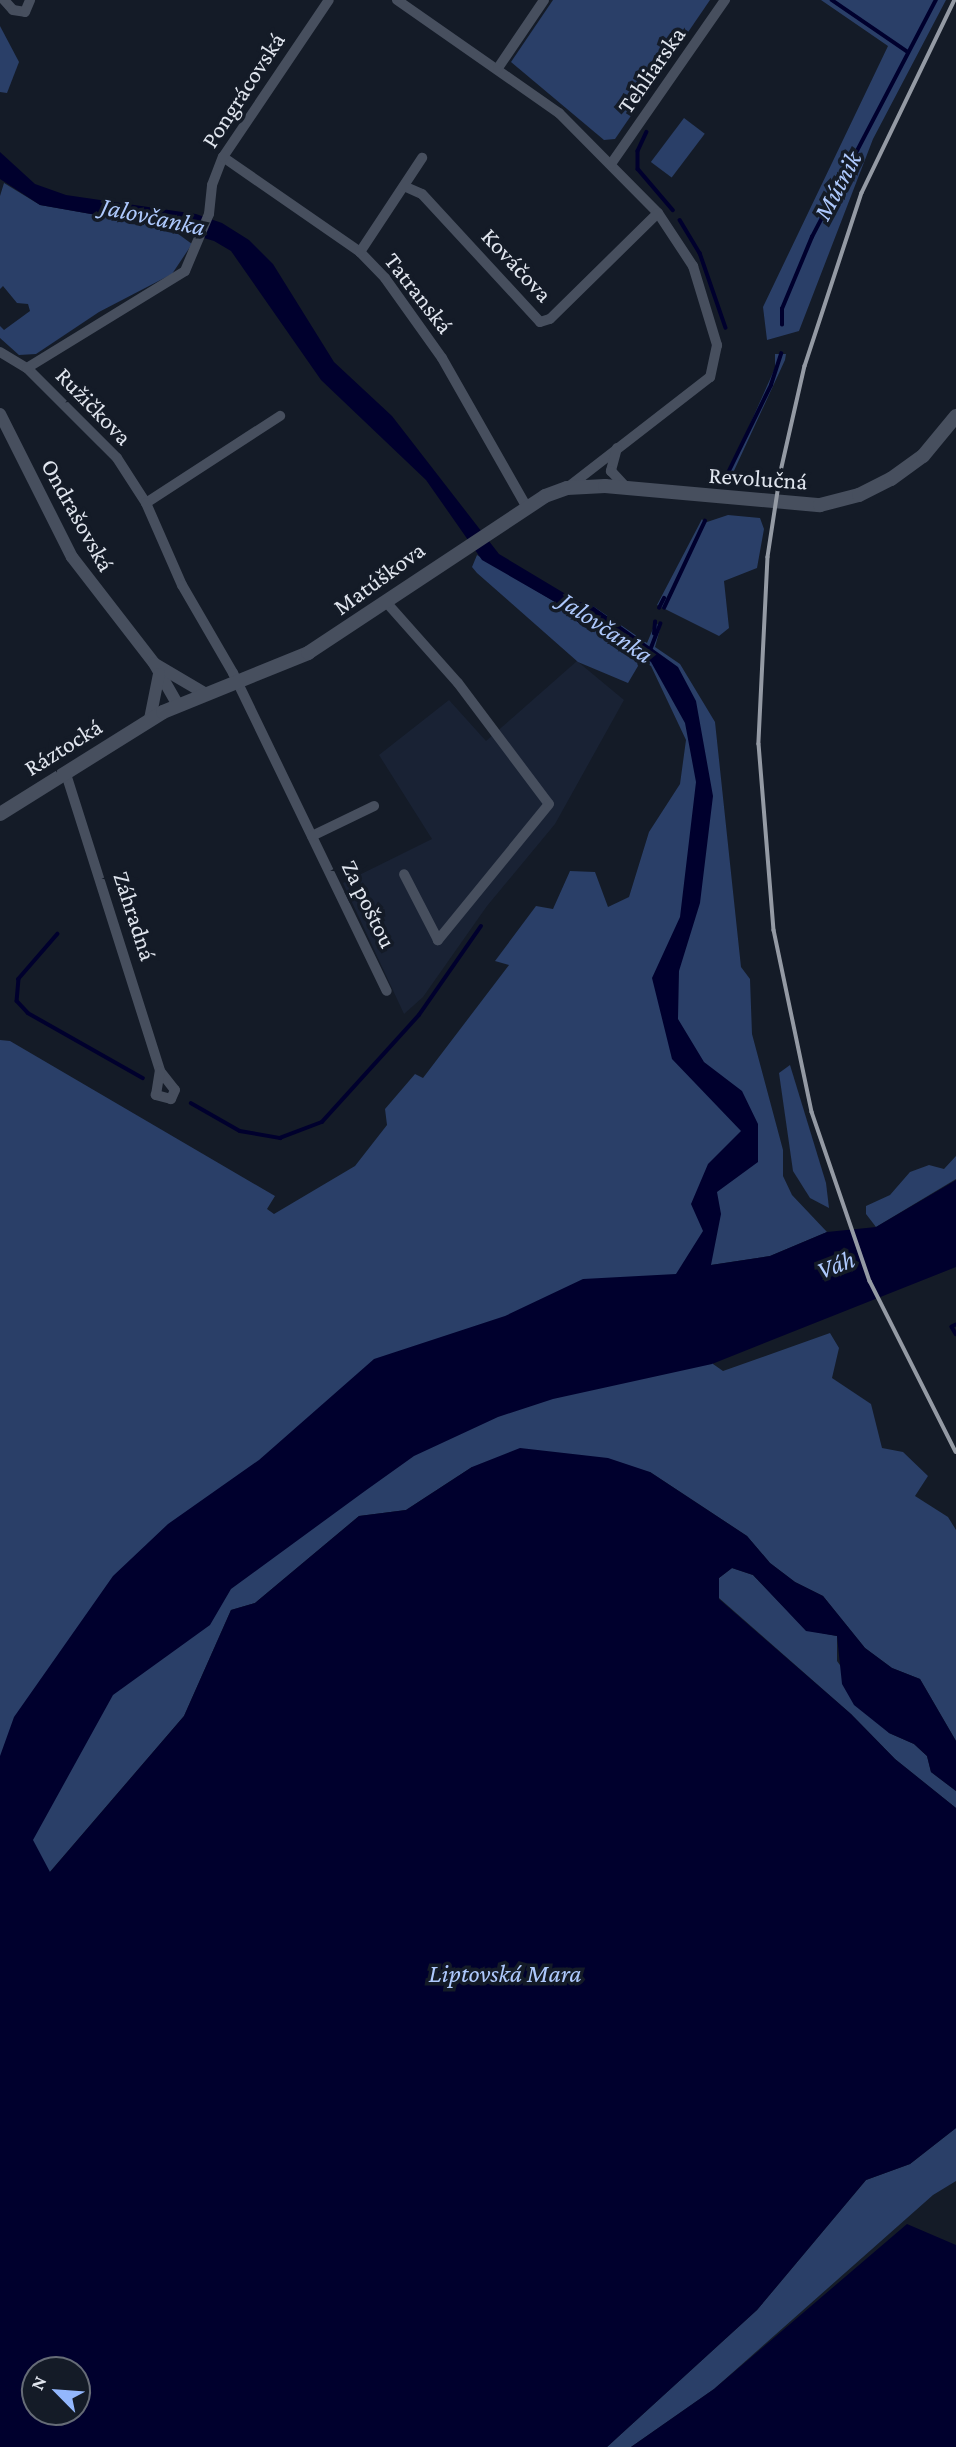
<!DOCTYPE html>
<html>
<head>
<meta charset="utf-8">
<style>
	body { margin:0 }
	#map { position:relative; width:956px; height:2447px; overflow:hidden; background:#141b27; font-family:"Crimson Pro",serif }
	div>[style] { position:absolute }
	.built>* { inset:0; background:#192234 }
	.green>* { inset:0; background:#2a3f68; transform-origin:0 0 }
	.water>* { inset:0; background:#00002d }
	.stream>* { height:3.5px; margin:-1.75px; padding:0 1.75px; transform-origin:1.75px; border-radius:1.75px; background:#00002d }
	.minor>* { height:10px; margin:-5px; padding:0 5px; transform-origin:5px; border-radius:5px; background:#474f5e }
	.tertiary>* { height:12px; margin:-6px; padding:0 6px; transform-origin:6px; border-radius:6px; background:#474f5e }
	.secondary>* { height:14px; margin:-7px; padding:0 7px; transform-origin:7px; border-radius:7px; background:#474f5e }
	.rail>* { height:3.5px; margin:-1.75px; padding:0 1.75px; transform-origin:1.75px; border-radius:1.75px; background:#949aa4 }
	span { translate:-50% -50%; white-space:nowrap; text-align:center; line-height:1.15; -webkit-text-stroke:7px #141b27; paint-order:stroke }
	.street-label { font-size:24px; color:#e0e5ee }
	.water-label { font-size:26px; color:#aec9fd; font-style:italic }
	.north { position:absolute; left:21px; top:2356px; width:70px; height:70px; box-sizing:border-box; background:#141b27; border:2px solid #666c77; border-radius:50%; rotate:295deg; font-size:19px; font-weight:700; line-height:28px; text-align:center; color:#e0e5ee }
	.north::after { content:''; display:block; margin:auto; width:24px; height:32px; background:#93b7fd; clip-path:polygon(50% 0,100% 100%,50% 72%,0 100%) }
</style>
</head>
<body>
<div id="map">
	<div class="built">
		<div style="clip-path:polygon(577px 661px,624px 700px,555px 824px,487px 906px,423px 997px,404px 1014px,343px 883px,432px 839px,379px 755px,449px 700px,486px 741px)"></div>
	</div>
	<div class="green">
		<div style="clip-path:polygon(553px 0,710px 0,615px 139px,604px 140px,511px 62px)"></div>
		<div style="clip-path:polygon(821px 0,946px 0,873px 139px,799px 331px,767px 340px,763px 307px,888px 46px)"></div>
		<div style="clip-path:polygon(0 26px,19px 62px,7px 93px,0 92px)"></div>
		<div style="left:684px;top:118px;width:26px;height:55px;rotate:37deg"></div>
		<div style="clip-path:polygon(4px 183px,40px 205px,170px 228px,192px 244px,172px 274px,99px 312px,36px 354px,19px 355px,0 338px,0 326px,4px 330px,30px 311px,28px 304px,17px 303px,3px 286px,0 289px,0 196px)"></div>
		<div style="clip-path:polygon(775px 354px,786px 354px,785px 360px,732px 475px,727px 476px,775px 368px)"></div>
		<div style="clip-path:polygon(728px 515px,760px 518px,764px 529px,757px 568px,724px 581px,729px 628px,719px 636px,657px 605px,702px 519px,704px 523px)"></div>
		<div style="clip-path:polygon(477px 555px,555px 602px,580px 623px,590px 604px,647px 643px,655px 624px,661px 625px,655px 647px,680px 664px,715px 722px,741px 967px,750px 979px,752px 1034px,783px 1150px,783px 1176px,792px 1195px,827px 1232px,770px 1256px,711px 1265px,713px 1364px,723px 1371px,830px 1333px,839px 1348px,832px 1378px,871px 1404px,882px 1448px,903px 1452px,928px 1476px,915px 1496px,948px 1517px,956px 1530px,956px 1741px,920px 1679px,892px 1668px,865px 1648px,823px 1596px,795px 1582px,770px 1563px,747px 1536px,650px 1472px,472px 1467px,406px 1510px,359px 1516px,255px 1603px,231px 1610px,184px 1716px,49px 1873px,0 1852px,0 1040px,10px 1041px,275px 1196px,267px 1209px,274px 1214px,355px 1166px,387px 1125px,385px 1109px,415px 1074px,423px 1078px,509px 965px,495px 961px,536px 906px,553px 909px,570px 871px,595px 872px,608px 907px,629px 897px,649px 832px,680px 784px,686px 740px,651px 666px,636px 657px,638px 666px,628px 683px,578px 662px,477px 573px,472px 567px)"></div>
		<div style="clip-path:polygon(790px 1065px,826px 1183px,829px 1208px,810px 1198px,793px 1171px,779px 1073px)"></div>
		<div style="clip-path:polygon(956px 1156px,956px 1179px,876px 1227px,866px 1214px,866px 1206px,890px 1195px,910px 1172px,929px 1165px,944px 1169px)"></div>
		<div style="clip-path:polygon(732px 1568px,753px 1575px,806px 1630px,837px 1636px,837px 1661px,889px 1733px,914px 1744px,927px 1756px,931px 1772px,956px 1791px,956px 1808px,895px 1759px,851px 1714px,719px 1598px,719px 1578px)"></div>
		<div style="clip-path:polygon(956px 2128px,956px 2181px,933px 2195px,714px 2389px,631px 2447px,607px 2447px,757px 2310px,866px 2180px,910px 2164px)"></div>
	</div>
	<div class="water">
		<div style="clip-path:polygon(evenodd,0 152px,35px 184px,66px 195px,196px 214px,222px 223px,249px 240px,273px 264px,334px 362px,392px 416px,499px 554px,579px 602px,590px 604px,678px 667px,696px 701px,713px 796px,700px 903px,679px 971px,678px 1019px,704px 1062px,742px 1091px,758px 1124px,758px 1162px,717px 1192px,721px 1214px,711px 1265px,770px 1256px,827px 1232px,876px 1227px,956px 1180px,956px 1267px,712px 1364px,553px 1399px,498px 1417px,414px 1456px,365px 1491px,231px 1589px,210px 1625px,113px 1695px,33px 1840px,50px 1872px,184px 1716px,231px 1610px,255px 1603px,359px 1516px,406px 1510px,472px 1467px,520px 1448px,608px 1458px,650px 1472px,747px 1536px,770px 1563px,795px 1582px,823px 1596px,865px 1648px,892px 1668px,920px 1679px,956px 1741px,956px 1791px,931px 1772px,927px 1756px,914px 1744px,889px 1733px,854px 1705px,842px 1684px,837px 1636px,806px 1631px,753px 1575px,732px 1568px,719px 1578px,719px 1599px,851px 1714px,895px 1759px,956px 1808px,956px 2128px,910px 2164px,866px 2180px,757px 2310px,607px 2447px,0 2447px,0 1756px,14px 1717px,113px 1576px,168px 1524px,259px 1460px,374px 1359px,505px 1316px,583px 1279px,676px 1274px,703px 1231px,691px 1204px,708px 1164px,741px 1131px,672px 1059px,652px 978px,680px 917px,696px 782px,685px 723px,651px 662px,621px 642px,580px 624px,555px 602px,482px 560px,426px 480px,321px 380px,231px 251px,214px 241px,170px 228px,40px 205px,0 179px,0 152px,35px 2370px,77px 2370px,77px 2412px,35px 2412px,35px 2370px)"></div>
		<div style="clip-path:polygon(907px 2224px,956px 2245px,956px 2447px,631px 2447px,714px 2389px)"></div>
	</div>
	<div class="stream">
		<div style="left:832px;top:0;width:92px;rotate:34.4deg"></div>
		<div style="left:647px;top:132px;width:21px;rotate:115deg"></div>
		<div style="left:638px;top:151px;width:18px;rotate:90deg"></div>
		<div style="left:638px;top:169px;width:54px;rotate:49.5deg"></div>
		<div style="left:680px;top:220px;width:39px;rotate:59deg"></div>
		<div style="left:700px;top:253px;width:79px;rotate:70.9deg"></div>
		<div style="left:782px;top:325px;width:16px;rotate:-90deg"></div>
		<div style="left:782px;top:309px;width:78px;rotate:-67.4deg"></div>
		<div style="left:812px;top:237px;width:267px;rotate:-62.4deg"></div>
		<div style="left:726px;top:477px;width:102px;rotate:-63.9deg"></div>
		<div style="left:771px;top:385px;width:33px;rotate:-72deg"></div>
		<div style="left:659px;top:608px;width:11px;rotate:-63deg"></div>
		<div style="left:664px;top:608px;width:96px;rotate:-64.8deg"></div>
		<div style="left:654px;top:634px;width:12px;rotate:-85deg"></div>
		<div style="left:651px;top:648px;width:26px;rotate:-69deg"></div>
		<div style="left:58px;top:934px;width:60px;rotate:130.9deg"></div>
		<div style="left:19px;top:979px;width:22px;rotate:95deg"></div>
		<div style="left:17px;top:1001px;width:16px;rotate:47deg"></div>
		<div style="left:28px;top:1013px;width:132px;rotate:29.5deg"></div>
		<div style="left:191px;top:1103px;width:56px;rotate:29.7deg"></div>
		<div style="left:240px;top:1131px;width:41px;rotate:9.9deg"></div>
		<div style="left:280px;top:1138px;width:45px;rotate:-20.9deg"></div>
		<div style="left:322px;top:1122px;width:144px;rotate:-47.8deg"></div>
		<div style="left:419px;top:1015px;width:108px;rotate:-55.1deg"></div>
		<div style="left:956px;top:1325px;width:4px;rotate:153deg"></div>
		<div style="left:952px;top:1327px;width:8px;rotate:60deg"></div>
	</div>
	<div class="minor">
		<div style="left:4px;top:0;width:13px;rotate:48deg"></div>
		<div style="left:13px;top:10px;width:12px;rotate:9deg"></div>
		<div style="left:25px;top:12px;width:13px;rotate:-67deg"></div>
		<div style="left:397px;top:0;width:198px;rotate:34.9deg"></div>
		<div style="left:559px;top:113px;width:141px;rotate:45.3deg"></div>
		<div style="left:658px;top:213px;width:64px;rotate:56.6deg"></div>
		<div style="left:693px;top:266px;width:83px;rotate:73.1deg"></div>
		<div style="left:717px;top:345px;width:33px;rotate:102deg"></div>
		<div style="left:710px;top:377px;width:181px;rotate:142.2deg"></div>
		<div style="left:498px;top:68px;width:82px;rotate:-55.9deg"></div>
		<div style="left:223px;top:157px;width:167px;rotate:34.7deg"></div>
		<div style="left:360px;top:252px;width:36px;rotate:46deg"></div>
		<div style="left:385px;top:278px;width:98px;rotate:54.5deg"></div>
		<div style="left:442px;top:358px;width:170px;rotate:60.4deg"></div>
		<div style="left:611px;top:164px;width:200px;rotate:-55.2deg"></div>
		<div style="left:406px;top:187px;width:17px;rotate:24deg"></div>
		<div style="left:422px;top:194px;width:174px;rotate:47.3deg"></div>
		<div style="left:540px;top:322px;width:10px;rotate:-17deg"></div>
		<div style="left:550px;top:319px;width:151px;rotate:-44.5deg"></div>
		<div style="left:360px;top:252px;width:113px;rotate:-56.6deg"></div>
		<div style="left:0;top:352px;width:31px;rotate:31deg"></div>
		<div style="left:27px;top:368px;width:127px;rotate:45deg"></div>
		<div style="left:117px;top:458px;width:54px;rotate:57.2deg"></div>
		<div style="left:146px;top:503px;width:160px;rotate:-33deg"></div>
		<div style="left:27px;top:368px;width:185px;rotate:-31.5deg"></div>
		<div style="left:185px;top:271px;width:62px;rotate:-67.2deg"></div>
		<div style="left:209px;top:214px;width:29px;rotate:-84deg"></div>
		<div style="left:212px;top:185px;width:30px;rotate:-69deg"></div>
		<div style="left:223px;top:157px;width:189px;rotate:-56deg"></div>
		<div style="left:617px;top:448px;width:24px;rotate:105deg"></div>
		<div style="left:611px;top:471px;width:21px;rotate:47deg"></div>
		<div style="left:146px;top:503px;width:90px;rotate:66.3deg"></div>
		<div style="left:182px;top:585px;width:102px;rotate:59.9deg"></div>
		<div style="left:233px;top:673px;width:353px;rotate:64.2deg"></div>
		<div style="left:386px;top:602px;width:108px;rotate:48.4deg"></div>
		<div style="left:458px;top:683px;width:151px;rotate:53.1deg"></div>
		<div style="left:549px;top:804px;width:176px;rotate:129.2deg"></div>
		<div style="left:438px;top:940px;width:74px;rotate:-117.3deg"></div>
		<div style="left:66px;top:774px;width:312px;rotate:72.4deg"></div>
		<div style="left:160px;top:1071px;width:24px;rotate:52deg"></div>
		<div style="left:175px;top:1090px;width:10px;rotate:114deg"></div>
		<div style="left:171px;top:1099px;width:16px;rotate:-165deg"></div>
		<div style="left:156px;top:1095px;width:24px;rotate:-81deg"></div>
		<div style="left:312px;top:836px;width:69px;rotate:-25.8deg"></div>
	</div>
	<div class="tertiary">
		<div style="left:0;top:414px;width:160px;rotate:63.3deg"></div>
		<div style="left:72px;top:557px;width:134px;rotate:52.3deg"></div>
		<div style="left:154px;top:663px;width:48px;rotate:60.3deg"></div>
		<div style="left:155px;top:664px;width:59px;rotate:30.5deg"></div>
		<div style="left:150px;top:719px;width:46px;rotate:-78.7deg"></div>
	</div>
	<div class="secondary">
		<div style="left:0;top:814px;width:192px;rotate:-32deg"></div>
		<div style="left:163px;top:712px;width:157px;rotate:-22.1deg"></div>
		<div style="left:308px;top:653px;width:284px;rotate:-33.5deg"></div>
		<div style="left:545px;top:496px;width:23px;rotate:-20deg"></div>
		<div style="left:567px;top:488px;width:38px;rotate:-3deg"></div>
		<div style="left:605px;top:486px;width:216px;rotate:5.1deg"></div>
		<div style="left:820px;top:505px;width:40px;rotate:-14.4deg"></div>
		<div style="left:859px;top:495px;width:36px;rotate:-27deg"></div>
		<div style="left:891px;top:479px;width:39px;rotate:-36deg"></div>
		<div style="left:923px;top:456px;width:52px;rotate:-50.5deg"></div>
	</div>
	<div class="rail">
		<div style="left:955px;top:0;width:214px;rotate:115.7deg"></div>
		<div style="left:862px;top:193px;width:182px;rotate:108.2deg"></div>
		<div style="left:805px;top:366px;width:109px;rotate:102.8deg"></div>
		<div style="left:781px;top:472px;width:86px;rotate:98.7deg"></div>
		<div style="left:768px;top:557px;width:187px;rotate:92.8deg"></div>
		<div style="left:759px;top:744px;width:187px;rotate:85.4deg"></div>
		<div style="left:774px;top:930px;width:186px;rotate:78.2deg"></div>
		<div style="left:812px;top:1112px;width:179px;rotate:71.1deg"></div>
		<div style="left:870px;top:1281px;width:191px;rotate:63.3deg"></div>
	</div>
	<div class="street-label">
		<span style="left:651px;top:70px;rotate:-55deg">Tehliarska</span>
		<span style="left:243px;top:90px;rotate:-57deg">Pongrácovská</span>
		<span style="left:517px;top:265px;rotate:47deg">Kováčova</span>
		<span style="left:419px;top:293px;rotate:52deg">Tatranská</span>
		<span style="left:94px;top:406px;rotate:46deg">Ružičkova</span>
		<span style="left:758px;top:478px;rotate:4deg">Revolučná</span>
		<span style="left:78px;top:515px;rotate:61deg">Ondrašovská</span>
		<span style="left:379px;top:578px;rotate:-36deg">Matúškova</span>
		<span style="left:63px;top:747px;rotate:-32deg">Ráztocká</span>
		<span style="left:369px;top:904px;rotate:64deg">Za poštou</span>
		<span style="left:135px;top:916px;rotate:72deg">Záhradná</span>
	</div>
	<div class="water-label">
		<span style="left:838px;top:186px;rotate:-62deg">Mútnik</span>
		<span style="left:153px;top:217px;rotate:12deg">Jalovčanka</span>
		<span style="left:606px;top:628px;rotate:34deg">Jalovčanka</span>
		<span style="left:836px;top:1265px;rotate:-21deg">Váh</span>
		<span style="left:505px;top:1974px">Liptovská Mara</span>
	</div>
	<div class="north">N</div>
</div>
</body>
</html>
